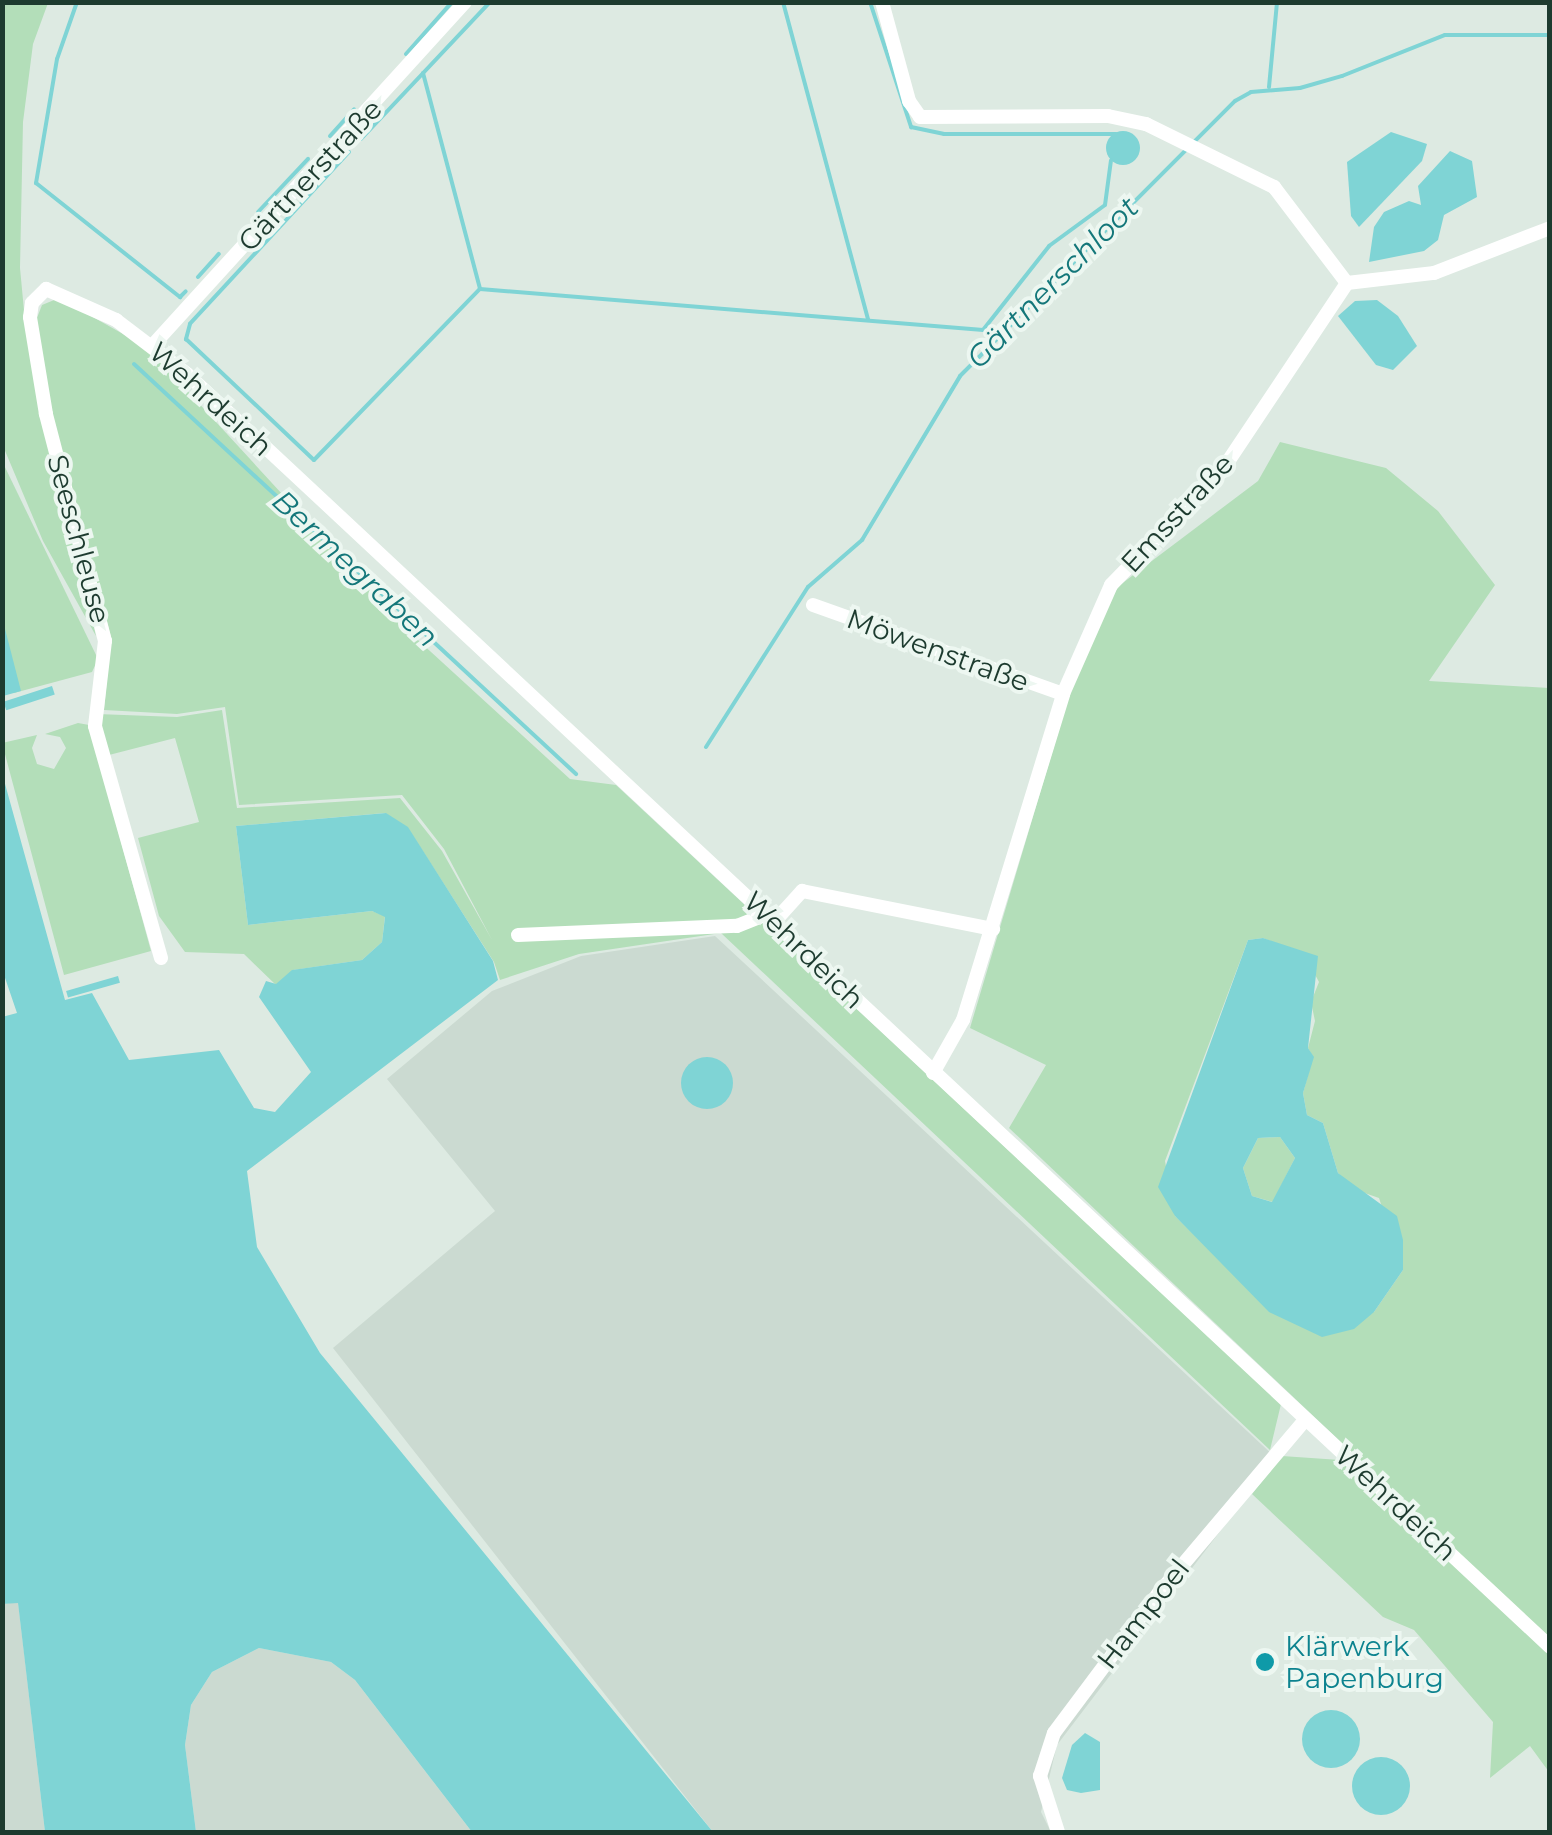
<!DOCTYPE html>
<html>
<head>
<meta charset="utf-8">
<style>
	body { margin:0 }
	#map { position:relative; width:1552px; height:1835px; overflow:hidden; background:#ddeae2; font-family:Montserrat,sans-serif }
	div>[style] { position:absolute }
	.built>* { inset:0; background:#cbdad1 }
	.green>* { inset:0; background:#b3deb9 }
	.water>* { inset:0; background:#7fd4d5; transform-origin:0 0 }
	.round { border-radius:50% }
	.stream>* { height:4px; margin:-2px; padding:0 2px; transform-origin:2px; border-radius:2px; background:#7fd4d5 }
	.minor>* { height:14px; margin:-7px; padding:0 7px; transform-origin:7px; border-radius:7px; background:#fff }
	.dots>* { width:28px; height:28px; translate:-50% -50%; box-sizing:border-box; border:5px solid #edf7f1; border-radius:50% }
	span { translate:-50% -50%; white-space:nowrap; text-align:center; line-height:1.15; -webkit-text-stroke:8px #edf7f1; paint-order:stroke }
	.street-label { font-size:28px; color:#1d3b2f }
	.culture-label { font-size:28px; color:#0d838f }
	.left { translate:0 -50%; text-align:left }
	.water-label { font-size:30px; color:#14777a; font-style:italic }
	.frame { position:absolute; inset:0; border:5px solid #1d3b2f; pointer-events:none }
</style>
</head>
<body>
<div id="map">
	<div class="built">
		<div style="clip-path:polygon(715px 936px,1276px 1458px,1057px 1745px,1041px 1812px,1051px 1832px,713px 1832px,333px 1348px,495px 1211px,387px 1079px,492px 991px,581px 956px)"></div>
		<div style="clip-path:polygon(18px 1602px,45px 1832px,3px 1832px,3px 1604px)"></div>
		<div style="clip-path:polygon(259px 1648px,331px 1662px,355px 1680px,472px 1832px,196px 1832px,185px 1745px,191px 1705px,212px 1672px)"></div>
	</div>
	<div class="green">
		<div style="clip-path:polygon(3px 3px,48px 3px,33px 44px,23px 122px,20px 268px,25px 321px,96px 636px,43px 541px,3px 446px)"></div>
		<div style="clip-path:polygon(59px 298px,148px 348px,407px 630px,570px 779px,616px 785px,1281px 1404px,1270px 1450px,721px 933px,579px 954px,500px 980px,494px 962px,408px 828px,385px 813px,236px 826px,248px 925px,372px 911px,385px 916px,382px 942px,362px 960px,293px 970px,276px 985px,244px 954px,185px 952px,159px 916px,138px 838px,199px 822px,175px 738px,109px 755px,97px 714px,177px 717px,222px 710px,237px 808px,400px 798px,442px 851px,492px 940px,444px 849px,402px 795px,239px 805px,225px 707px,177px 714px,104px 710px,111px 637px,52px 413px,35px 323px,42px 305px)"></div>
		<div style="clip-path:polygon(evenodd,1280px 442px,1386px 468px,1438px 511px,1495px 585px,1429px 681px,1549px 688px,1549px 1639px,1009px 1128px,1046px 1065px,970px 1028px,1069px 696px,1116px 588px,1258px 481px,1280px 442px,1263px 938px,1305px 956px,1319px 982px,1311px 1002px,1315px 1021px,1308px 1048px,1313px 1057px,1303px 1093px,1307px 1115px,1323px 1123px,1338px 1173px,1356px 1190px,1379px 1198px,1403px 1270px,1374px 1312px,1214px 1254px,1175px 1216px,1165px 1161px,1248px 940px,1263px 938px)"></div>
		<div style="clip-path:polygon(2px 461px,98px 659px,92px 672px,14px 693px,2px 649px)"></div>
		<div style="clip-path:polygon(78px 723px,89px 725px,151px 951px,64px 975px,2px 743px,37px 735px,32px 748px,37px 764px,54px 769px,66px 748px,60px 737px,45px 734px)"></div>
		<div style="clip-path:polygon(1280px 1137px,1295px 1158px,1273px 1202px,1252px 1196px,1243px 1168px,1258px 1138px)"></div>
		<div style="clip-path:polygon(1282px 1456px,1340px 1460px,1549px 1654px,1549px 1772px,1530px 1746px,1490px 1778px,1493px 1722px,1414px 1630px,1383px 1617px,1252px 1494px)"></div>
	</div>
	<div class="water">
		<div class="round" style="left:1106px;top:131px;width:34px;height:34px"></div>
		<div style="clip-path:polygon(1391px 132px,1427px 144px,1422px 161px,1359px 227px,1351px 216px,1347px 162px)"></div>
		<div style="clip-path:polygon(1450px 151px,1472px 161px,1477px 197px,1444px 215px,1438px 240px,1424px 251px,1369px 262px,1374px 227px,1384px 212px,1409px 201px,1421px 205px,1418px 186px)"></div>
		<div style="clip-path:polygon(1377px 300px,1398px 316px,1417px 346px,1393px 370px,1376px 365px,1338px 316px,1355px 301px)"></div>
		<div style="clip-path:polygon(3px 621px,21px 691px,3px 696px,2px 696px)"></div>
		<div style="left:52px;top:686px;width:9px;height:51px;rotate:72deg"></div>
		<div style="clip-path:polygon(2px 773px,65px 1000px,92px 993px,129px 1060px,219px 1050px,254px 1108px,275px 1112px,311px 1072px,259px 997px,266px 981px,276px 984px,292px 970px,362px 960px,382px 942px,385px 917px,372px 911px,248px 925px,236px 826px,386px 813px,408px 827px,493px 961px,498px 980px,247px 1171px,257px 1247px,320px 1353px,713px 1832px,472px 1832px,355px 1680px,331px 1662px,259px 1648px,212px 1672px,191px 1705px,185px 1745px,196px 1832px,45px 1832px,18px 1603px,2px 1604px,2px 1017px,17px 1013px,3px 972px)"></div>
		<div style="clip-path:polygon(evenodd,1263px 938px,1318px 956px,1308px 1048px,1314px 1057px,1303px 1093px,1307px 1115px,1323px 1123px,1338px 1173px,1397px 1216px,1403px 1240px,1403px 1270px,1374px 1312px,1354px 1329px,1322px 1337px,1269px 1312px,1175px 1216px,1158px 1187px,1248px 940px,1263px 938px,1280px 1137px,1295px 1158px,1272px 1202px,1252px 1196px,1243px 1168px,1258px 1138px,1280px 1137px)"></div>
		<div style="left:118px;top:976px;width:7px;height:54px;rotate:74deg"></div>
		<div class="round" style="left:681px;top:1057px;width:52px;height:52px"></div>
		<div class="round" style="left:1302px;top:1710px;width:58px;height:58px"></div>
		<div style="clip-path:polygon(1085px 1733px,1100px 1742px,1100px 1790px,1081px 1793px,1067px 1790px,1062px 1778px,1072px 1745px)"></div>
		<div class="round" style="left:1352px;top:1757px;width:58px;height:58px"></div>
	</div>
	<div class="stream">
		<div style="left:77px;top:2px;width:60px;rotate:109.3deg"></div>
		<div style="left:57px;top:59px;width:126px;rotate:99.6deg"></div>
		<div style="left:36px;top:183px;width:184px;rotate:38.4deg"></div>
		<div style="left:180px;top:297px;width:8px;rotate:-45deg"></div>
		<div style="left:783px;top:2px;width:329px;rotate:75deg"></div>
		<div style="left:870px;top:2px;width:132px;rotate:71.8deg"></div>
		<div style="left:911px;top:127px;width:34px;rotate:12deg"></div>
		<div style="left:944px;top:134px;width:172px"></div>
		<div style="left:406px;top:54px;width:69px;rotate:-48.5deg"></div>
		<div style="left:423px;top:73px;width:223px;rotate:75.2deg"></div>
		<div style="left:1269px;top:87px;width:85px;rotate:-84.6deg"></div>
		<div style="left:330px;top:136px;width:36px;rotate:-48deg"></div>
		<div style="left:361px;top:139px;width:188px;rotate:-46.7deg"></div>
		<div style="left:349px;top:152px;width:234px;rotate:132.8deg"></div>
		<div style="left:190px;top:324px;width:16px;rotate:105deg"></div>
		<div style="left:186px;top:339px;width:176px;rotate:43.4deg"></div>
		<div style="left:314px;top:460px;width:238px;rotate:-45.9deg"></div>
		<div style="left:480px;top:289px;width:505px;rotate:4.66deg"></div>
		<div style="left:983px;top:330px;width:107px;rotate:-51.8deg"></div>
		<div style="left:1049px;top:246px;width:69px;rotate:-36.2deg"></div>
		<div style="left:1105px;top:205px;width:45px;rotate:-82.4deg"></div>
		<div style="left:258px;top:212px;width:73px;rotate:-46.7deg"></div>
		<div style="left:198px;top:277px;width:31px;rotate:-48deg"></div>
		<div style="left:134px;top:364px;width:603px;rotate:42.85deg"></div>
		<div style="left:706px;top:747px;width:190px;rotate:-57.5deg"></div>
		<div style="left:808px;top:587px;width:72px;rotate:-41deg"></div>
		<div style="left:862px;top:540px;width:191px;rotate:-59.1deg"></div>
		<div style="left:960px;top:376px;width:389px;rotate:-45deg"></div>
		<div style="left:1235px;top:101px;width:18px;rotate:-29deg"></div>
		<div style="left:1251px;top:92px;width:49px;rotate:-4.7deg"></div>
		<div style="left:1300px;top:88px;width:44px;rotate:-15.9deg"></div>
		<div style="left:1342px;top:76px;width:111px;rotate:-21.7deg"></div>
		<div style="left:1445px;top:35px;width:105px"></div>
	</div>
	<div class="minor">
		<div style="left:882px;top:2px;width:103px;rotate:74.7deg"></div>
		<div style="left:909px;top:101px;width:19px;rotate:55deg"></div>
		<div style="left:920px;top:117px;width:188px;rotate:-0.3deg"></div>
		<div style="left:1108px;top:116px;width:39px;rotate:12deg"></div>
		<div style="left:1146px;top:124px;width:143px;rotate:26.2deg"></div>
		<div style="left:1274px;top:187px;width:121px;rotate:52.8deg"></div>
		<div style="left:153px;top:345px;width:464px;rotate:-47.7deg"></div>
		<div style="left:813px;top:605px;width:265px;rotate:19.6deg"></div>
		<div style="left:774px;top:922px;width:42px;rotate:-47.9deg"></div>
		<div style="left:802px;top:891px;width:195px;rotate:11.3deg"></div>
		<div style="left:518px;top:935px;width:219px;rotate:-2.4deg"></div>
		<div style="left:737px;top:926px;width:31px;rotate:-22deg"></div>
		<div style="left:161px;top:958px;width:241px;rotate:-105.9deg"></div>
		<div style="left:95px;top:726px;width:86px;rotate:-83.3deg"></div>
		<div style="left:105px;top:641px;width:235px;rotate:-104.6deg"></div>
		<div style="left:46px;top:414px;width:98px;rotate:-99.4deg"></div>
		<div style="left:30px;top:317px;width:14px;rotate:-82deg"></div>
		<div style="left:32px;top:303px;width:20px;rotate:-45deg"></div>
		<div style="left:46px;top:289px;width:77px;rotate:23.9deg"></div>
		<div style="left:116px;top:320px;width:89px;rotate:37.3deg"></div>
		<div style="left:187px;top:374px;width:1865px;rotate:43.04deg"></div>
		<div style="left:933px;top:1073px;width:61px;rotate:-60.5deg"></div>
		<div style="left:963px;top:1020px;width:341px;rotate:-72.9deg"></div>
		<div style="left:1063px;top:694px;width:119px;rotate:-66.2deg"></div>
		<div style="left:1111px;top:585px;width:158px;rotate:-45.8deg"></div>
		<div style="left:1221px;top:472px;width:227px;rotate:-56.3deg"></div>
		<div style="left:1347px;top:283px;width:88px;rotate:-6.6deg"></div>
		<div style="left:1434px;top:273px;width:124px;rotate:-21.2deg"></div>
		<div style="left:1058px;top:1832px;width:59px;rotate:-107.8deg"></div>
		<div style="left:1040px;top:1776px;width:45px;rotate:-72deg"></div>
		<div style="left:1054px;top:1733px;width:174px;rotate:-53.2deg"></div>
		<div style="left:1158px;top:1594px;width:229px;rotate:-49.8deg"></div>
	</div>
	<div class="dots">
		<div style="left:1265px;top:1662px;background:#0f9aa8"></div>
	</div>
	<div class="street-label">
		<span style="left:310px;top:175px;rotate:-47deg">Gärtnerstraße</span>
		<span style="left:211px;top:399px;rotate:42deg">Wehrdeich</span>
		<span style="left:1177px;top:513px;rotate:-47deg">Emsstraße</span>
		<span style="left:79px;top:539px;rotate:75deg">Seeschleuse</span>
		<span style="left:938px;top:650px;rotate:20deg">Möwenstraße</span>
		<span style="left:804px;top:950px;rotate:44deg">Wehrdeich</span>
		<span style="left:1396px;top:1503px;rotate:43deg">Wehrdeich</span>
		<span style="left:1143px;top:1614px;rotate:-52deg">Hampoel</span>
	</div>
	<div class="culture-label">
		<span class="left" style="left:1285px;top:1662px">Klärwerk<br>Papenburg</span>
	</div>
	<div class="water-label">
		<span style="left:1053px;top:283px;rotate:-45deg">Gärtnerschloot</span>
		<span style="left:355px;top:569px;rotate:43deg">Bermegraben</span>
	</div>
	<div class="frame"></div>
</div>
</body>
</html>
